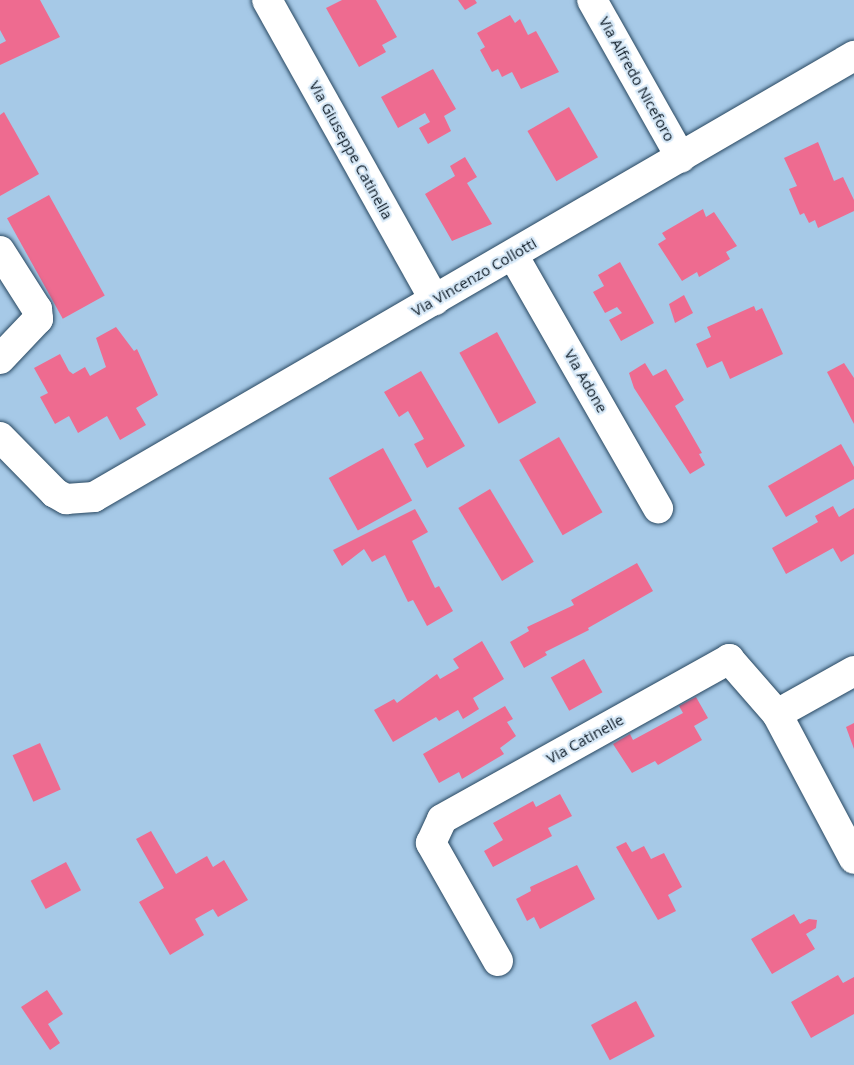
<!DOCTYPE html>
<html>
<head>
<meta charset="utf-8">
<style>
	body { margin:0 }
	#map { position:relative; width:854px; height:1065px; overflow:hidden; background:#a6c9e7; font-family:"Open Sans",sans-serif }
	div>[style] { position:absolute }
	.building>* { inset:0; background:#ee6b90; transform-origin:0 0 }
	.roads { filter:drop-shadow(0 0 2px #284760) drop-shadow(0 0 2px #284760) }
	.street>* { height:30px; margin:-15px; padding:0 15px; transform-origin:15px; border-radius:15px; background:#fff }
	span { translate:-50% -50%; white-space:nowrap; text-align:center; line-height:1.15; -webkit-text-stroke:4.5px #d6e8f7; paint-order:stroke }
	.street-label { font-size:15px; color:#0e1b26 }
</style>
</head>
<body>
<div id="map">
	<div class="building">
		<div style="clip-path:polygon(0 0,40px 0,60px 37px,0 65px,0 44px,6px 41px,0 30px)"></div>
		<div style="clip-path:polygon(342px 0,376px 0,397px 37px,382px 45px,386px 52px,359px 67px,326px 8px)"></div>
		<div style="clip-path:polygon(458px 0,475px 0,477px 3px,465px 10px)"></div>
		<div style="clip-path:polygon(510px 15px,515px 23px,520px 19px,528px 35px,536px 31px,559px 72px,521px 89px,512px 72px,502px 77px,498px 69px,492px 72px,480px 50px,485px 47px,477px 33px)"></div>
		<div style="clip-path:polygon(433px 69px,456px 109px,444px 116px,451px 131px,428px 144px,419px 128px,430px 122px,425px 113px,398px 128px,381px 97px)"></div>
		<div style="left:569px;top:107px;width:58px;height:48px;rotate:60deg"></div>
		<div style="clip-path:polygon(4px 112px,39px 174px,0 196px,0 115px)"></div>
		<div style="clip-path:polygon(818px 142px,834px 181px,843px 177px,854px 200px,854px 211px,818px 228px,815px 220px,809px 223px,804px 213px,800px 215px,789px 189px,797px 186px,784px 158px)"></div>
		<div style="clip-path:polygon(465px 157px,477px 177px,467px 183px,492px 224px,452px 241px,425px 194px,455px 176px,450px 166px)"></div>
		<div style="left:49px;top:195px;width:115px;height:48px;rotate:61deg"></div>
		<div style="clip-path:polygon(703px 209px,706px 217px,714px 212px,737px 246px,726px 252px,730px 259px,699px 277px,697px 272px,682px 281px,658px 244px,666px 239px,662px 233px)"></div>
		<div style="clip-path:polygon(620px 262px,654px 323px,621px 341px,609px 320px,622px 313px,617px 307px,605px 313px,593px 292px,604px 286px,598px 275px)"></div>
		<div style="clip-path:polygon(684px 295px,693px 313px,675px 323px,669px 304px)"></div>
		<div style="clip-path:polygon(754px 306px,756px 311px,762px 308px,783px 354px,730px 379px,722px 361px,707px 368px,696px 344px,711px 337px,707px 327px)"></div>
		<div style="clip-path:polygon(116px 327px,134px 351px,137px 349px,158px 395px,136px 408px,146px 425px,120px 440px,107px 416px,78px 433px,69px 416px,55px 424px,40px 397px,48px 393px,34px 368px,60px 354px,69px 371px,73px 374px,85px 367px,90px 376px,106px 367px,96px 338px)"></div>
		<div style="left:497px;top:332px;width:81px;height:43px;rotate:61deg"></div>
		<div style="clip-path:polygon(645px 363px,653px 376px,666px 369px,684px 400px,675px 406px,702px 453px,699px 454px,705px 465px,690px 474px,634px 388px,629px 373px)"></div>
		<div style="clip-path:polygon(844px 363px,854px 378px,854px 424px,827px 372px)"></div>
		<div style="clip-path:polygon(421px 371px,465px 446px,427px 468px,414px 444px,424px 439px,408px 411px,399px 417px,384px 392px)"></div>
		<div style="left:559px;top:437px;width:87px;height:46px;rotate:60deg"></div>
		<div style="clip-path:polygon(841px 444px,854px 467px,854px 479px,786px 517px,768px 486px)"></div>
		<div style="left:383px;top:448px;width:60px;height:62px;rotate:61deg"></div>
		<div style="left:490px;top:489px;width:85px;height:37px;rotate:59deg"></div>
		<div style="clip-path:polygon(833px 506px,839px 517px,854px 508px,854px 554px,841px 562px,833px 548px,786px 574px,772px 548px,818px 522px,815px 516px)"></div>
		<div style="clip-path:polygon(415px 509px,428px 532px,412px 541px,435px 588px,439px 586px,453px 611px,427px 626px,413px 600px,408px 602px,385px 555px,372px 562px,364px 549px,342px 566px,333px 550px)"></div>
		<div style="clip-path:polygon(637px 563px,653px 591px,588px 628px,589px 630px,545px 652px,547px 655px,524px 668px,510px 642px,529px 631px,527px 627px,574px 605px,571px 600px)"></div>
		<div style="clip-path:polygon(482px 641px,504px 679px,473px 698px,479px 709px,463px 719px,458px 710px,439px 721px,436px 717px,393px 742px,374px 710px,394px 699px,397px 703px,437px 674px,440px 679px,459px 668px,453px 659px)"></div>
		<div style="left:584px;top:659px;width:38px;height:38px;rotate:61deg"></div>
		<div style="clip-path:polygon(696px 697px,708px 718px,694px 726px,702px 740px,658px 765px,655px 761px,632px 773px,613px 744px,630px 734px,633px 740px,683px 713px,679px 706px)"></div>
		<div style="clip-path:polygon(505px 706px,513px 719px,507px 722px,516px 736px,500px 748px,504px 754px,462px 779px,459px 772px,439px 783px,423px 754px)"></div>
		<div style="clip-path:polygon(854px 723px,854px 749px,846px 727px)"></div>
		<div style="left:40px;top:743px;width:51px;height:30px;rotate:66deg"></div>
		<div style="clip-path:polygon(560px 794px,572px 816px,548px 828px,552px 836px,493px 867px,484px 851px,503px 840px,493px 823px,533px 801px,536px 807px)"></div>
		<div style="clip-path:polygon(151px 831px,176px 874px,207px 856px,213px 867px,224px 860px,248px 900px,218px 917px,213px 909px,195px 919px,204px 935px,170px 955px,139px 902px,164px 888px,136px 839px)"></div>
		<div style="clip-path:polygon(626px 842px,632px 852px,644px 846px,651px 859px,664px 853px,682px 887px,668px 895px,676px 911px,658px 920px,616px 847px)"></div>
		<div style="left:66px;top:862px;width:32px;height:40px;rotate:62deg"></div>
		<div style="clip-path:polygon(577px 865px,595px 899px,540px 929px,534px 917px,527px 921px,516px 899px,531px 891px,530px 887px)"></div>
		<div style="clip-path:polygon(794px 914px,800px 924px,809px 919px,817px 920px,816px 928px,806px 934px,815px 949px,772px 974px,751px 939px)"></div>
		<div style="clip-path:polygon(838px 975px,843px 983px,854px 977px,854px 1014px,811px 1038px,791px 1002px)"></div>
		<div style="clip-path:polygon(47px 990px,63px 1014px,48px 1024px,60px 1043px,50px 1050px,21px 1007px)"></div>
		<div style="left:636px;top:1001px;width:40px;height:51px;rotate:62deg"></div>
	</div>
	<div class="roads">
		<div class="street">
			<div style="left:267px;top:0;width:344px;rotate:60.8deg"></div>
			<div style="left:592px;top:0;width:181px;rotate:60.6deg"></div>
			<div style="left:0;top:251px;width:69px;rotate:57.5deg"></div>
			<div style="left:37px;top:309px;width:10px;rotate:84deg"></div>
			<div style="left:38px;top:319px;width:55px;rotate:133.5deg"></div>
			<div style="left:513px;top:255px;width:292px;rotate:60.2deg"></div>
			<div style="left:0;top:437px;width:78px;rotate:45.5deg"></div>
			<div style="left:55px;top:493px;width:13px;rotate:29deg"></div>
			<div style="left:66px;top:499px;width:28px;rotate:-4deg"></div>
			<div style="left:94px;top:497px;width:879px;rotate:-30.13deg"></div>
			<div style="left:777px;top:714px;width:164px;rotate:62deg"></div>
			<div style="left:498px;top:961px;width:136px;rotate:-119.6deg"></div>
			<div style="left:431px;top:843px;width:26px;rotate:-65deg"></div>
			<div style="left:442px;top:819px;width:329px;rotate:-29.1deg"></div>
			<div style="left:729px;top:659px;width:73px;rotate:48.9deg"></div>
			<div style="left:777px;top:714px;width:88px;rotate:-29.2deg"></div>
		</div>
	</div>
	<div class="street-label">
		<span style="left:637px;top:79px;rotate:61deg">Via Alfredo Niceforo</span>
		<span style="left:351px;top:150px;rotate:61deg">Via Giuseppe Catinella</span>
		<span style="left:474px;top:277px;rotate:-30deg">Via Vincenzo Collotti</span>
		<span style="left:586px;top:381px;rotate:60deg">Via Adone</span>
		<span style="left:585px;top:739px;rotate:-29deg">Via Catinelle</span>
	</div>
</div>
</body>
</html>
